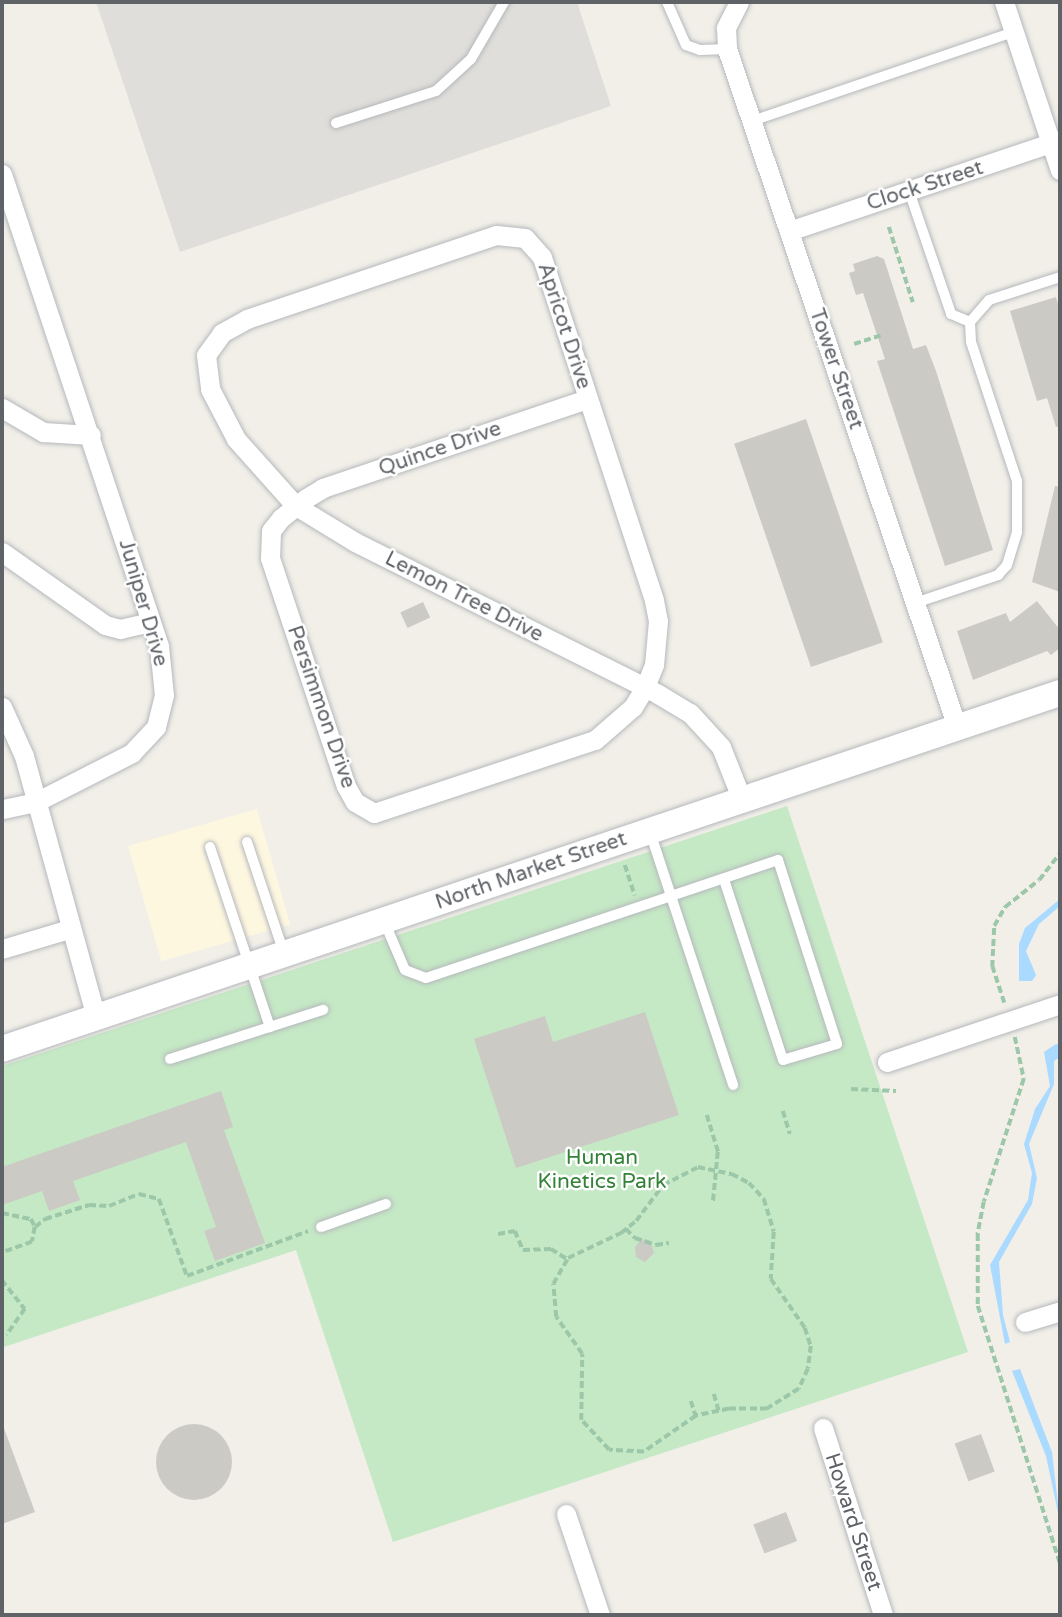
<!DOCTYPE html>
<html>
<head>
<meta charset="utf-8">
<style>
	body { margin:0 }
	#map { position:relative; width:1062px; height:1617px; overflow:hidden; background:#f1efe8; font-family:"Varela Round",sans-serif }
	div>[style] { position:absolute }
	.commercial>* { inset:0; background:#fef7e0; transform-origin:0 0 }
	.industrial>* { inset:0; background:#e0deda }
	.green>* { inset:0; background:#c5e8c5 }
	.water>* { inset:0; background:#aadaff }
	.building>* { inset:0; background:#cccac5; transform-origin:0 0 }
	.round { border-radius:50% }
	.path>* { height:3.5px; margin-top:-1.75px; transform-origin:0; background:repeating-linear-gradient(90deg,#9cc7a9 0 7px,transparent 0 10.5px) }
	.roads { filter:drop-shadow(0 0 2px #b5b8bc) drop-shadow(0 0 2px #b5b8bc) }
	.service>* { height:10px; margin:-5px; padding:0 5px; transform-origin:5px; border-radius:5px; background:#fff }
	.minor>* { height:19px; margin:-9.5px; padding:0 9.5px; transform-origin:9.5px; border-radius:9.5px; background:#fff }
	.secondary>* { height:26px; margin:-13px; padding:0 13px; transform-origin:13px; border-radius:13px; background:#fff }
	span { translate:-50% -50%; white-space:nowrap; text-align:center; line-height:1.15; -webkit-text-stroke:5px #fff; paint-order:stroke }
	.street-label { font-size:21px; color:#5f6368 }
	.park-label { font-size:21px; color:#348238 }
	.frame { position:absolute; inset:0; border:4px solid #5f6368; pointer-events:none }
</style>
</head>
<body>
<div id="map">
	<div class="commercial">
		<div style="left:257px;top:809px;width:120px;height:134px;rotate:74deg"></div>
	</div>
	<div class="industrial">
		<div style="clip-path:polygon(96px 2px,577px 2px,611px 106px,180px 252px)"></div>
	</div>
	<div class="green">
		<div style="clip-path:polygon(787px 806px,968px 1352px,393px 1542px,296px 1250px,4px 1347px,2px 1066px)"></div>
	</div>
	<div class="water">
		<div style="clip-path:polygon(1060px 899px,1060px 906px,1039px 924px,1026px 951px,1036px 975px,1032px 981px,1019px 981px,1019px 944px,1025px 928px)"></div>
		<div style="clip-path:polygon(1056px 1044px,1060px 1045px,1060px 1057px,1054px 1061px,1054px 1084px,1029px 1144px,1037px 1178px,1032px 1204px,999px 1262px,1003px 1315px,1010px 1342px,1005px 1344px,990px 1265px,1028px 1200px,1032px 1173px,1024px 1144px,1035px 1109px,1050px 1086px,1044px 1052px)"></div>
		<div style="clip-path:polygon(1020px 1369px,1052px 1452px,1060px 1522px,1046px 1456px,1012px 1371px)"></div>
	</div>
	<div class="building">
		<div style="clip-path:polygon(877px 256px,884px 259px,913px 349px,926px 345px,936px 371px,993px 550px,945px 566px,877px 361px,885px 359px,863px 293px,856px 295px,849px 273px,855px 271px,853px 264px)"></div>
		<div style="clip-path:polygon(1056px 297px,1060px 311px,1060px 426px,1056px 427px,1047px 398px,1037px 401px,1010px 311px)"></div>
		<div style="left:806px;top:419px;width:236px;height:76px;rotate:71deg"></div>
		<div style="clip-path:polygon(1055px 486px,1060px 487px,1060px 592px,1032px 582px)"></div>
		<div style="clip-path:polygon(1037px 601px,1060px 630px,1060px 648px,1051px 655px,1047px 651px,973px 680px,957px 631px,1006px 613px,1010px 622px)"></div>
		<div style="left:423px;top:602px;width:17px;height:25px;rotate:65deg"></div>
		<div style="clip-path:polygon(645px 1012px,679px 1115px,516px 1168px,474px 1039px,545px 1016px,553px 1042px)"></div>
		<div style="clip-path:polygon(221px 1091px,233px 1127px,224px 1130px,265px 1243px,215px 1261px,204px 1231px,216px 1227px,186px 1142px,73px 1181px,80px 1200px,49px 1211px,42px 1191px,2px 1205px,2px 1167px)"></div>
		<div style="clip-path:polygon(642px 1239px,651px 1243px,654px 1253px,645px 1262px,636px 1257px,635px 1247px)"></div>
		<div style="clip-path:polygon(2px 1423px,35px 1512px,2px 1524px)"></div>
		<div class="round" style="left:156px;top:1424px;width:76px;height:76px"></div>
		<div style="left:981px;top:1434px;width:40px;height:28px;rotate:70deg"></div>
		<div style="left:786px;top:1512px;width:31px;height:35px;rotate:69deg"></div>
	</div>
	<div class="path">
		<div style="left:889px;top:227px;width:79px;rotate:72.3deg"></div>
		<div style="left:854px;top:344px;width:28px;rotate:-18deg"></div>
		<div style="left:625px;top:865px;width:32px;rotate:72deg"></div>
		<div style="left:1004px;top:1003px;width:38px;rotate:-108deg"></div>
		<div style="left:992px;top:967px;width:41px;rotate:-87.2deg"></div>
		<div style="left:994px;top:926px;width:22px;rotate:-60deg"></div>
		<div style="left:1005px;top:907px;width:43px;rotate:-38.5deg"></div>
		<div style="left:1039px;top:880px;width:34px;rotate:-52deg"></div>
		<div style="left:1015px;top:1037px;width:43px;rotate:77.9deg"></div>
		<div style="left:1024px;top:1079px;width:129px;rotate:108deg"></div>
		<div style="left:984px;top:1202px;width:33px;rotate:101deg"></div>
		<div style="left:978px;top:1234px;width:72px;rotate:90deg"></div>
		<div style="left:978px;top:1306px;width:270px;rotate:72.3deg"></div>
		<div style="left:851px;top:1089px;width:45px;rotate:2.5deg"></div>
		<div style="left:783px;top:1111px;width:24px;rotate:73deg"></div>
		<div style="left:707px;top:1115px;width:39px;rotate:73deg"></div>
		<div style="left:718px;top:1152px;width:52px;rotate:95.5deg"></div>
		<div style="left:698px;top:1167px;width:35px;rotate:12deg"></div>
		<div style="left:732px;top:1174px;width:19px;rotate:28deg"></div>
		<div style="left:749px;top:1183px;width:22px;rotate:47deg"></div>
		<div style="left:764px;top:1199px;width:34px;rotate:73deg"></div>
		<div style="left:774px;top:1232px;width:47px;rotate:93.7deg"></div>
		<div style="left:771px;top:1279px;width:60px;rotate:55.2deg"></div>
		<div style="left:805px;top:1328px;width:19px;rotate:72deg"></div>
		<div style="left:811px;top:1346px;width:23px;rotate:97deg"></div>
		<div style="left:808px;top:1369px;width:22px;rotate:114deg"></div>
		<div style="left:799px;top:1389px;width:38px;rotate:148deg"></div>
		<div style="left:767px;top:1409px;width:38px;rotate:180deg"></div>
		<div style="left:729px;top:1409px;width:34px;rotate:168deg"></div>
		<div style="left:696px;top:1416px;width:63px;rotate:145.3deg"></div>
		<div style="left:644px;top:1452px;width:35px;rotate:-177deg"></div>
		<div style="left:609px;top:1450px;width:41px;rotate:-133deg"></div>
		<div style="left:581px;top:1420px;width:66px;rotate:-89.1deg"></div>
		<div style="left:582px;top:1354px;width:45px;rotate:-125.1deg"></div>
		<div style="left:556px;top:1317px;width:33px;rotate:-95deg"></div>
		<div style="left:553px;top:1284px;width:30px;rotate:-60deg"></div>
		<div style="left:568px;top:1258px;width:59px;rotate:-25.3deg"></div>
		<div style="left:621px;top:1233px;width:19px;rotate:-39deg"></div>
		<div style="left:636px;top:1221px;width:45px;rotate:-53.1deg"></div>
		<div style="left:663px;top:1185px;width:39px;rotate:-27deg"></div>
		<div style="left:2px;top:1213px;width:30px;rotate:12deg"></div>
		<div style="left:31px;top:1219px;width:9px;rotate:63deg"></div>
		<div style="left:35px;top:1227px;width:15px;rotate:101deg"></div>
		<div style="left:32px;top:1242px;width:32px;rotate:160deg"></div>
		<div style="left:35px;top:1227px;width:13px;rotate:-39deg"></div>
		<div style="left:45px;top:1219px;width:46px;rotate:-17.7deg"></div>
		<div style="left:89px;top:1205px;width:20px;rotate:3deg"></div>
		<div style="left:109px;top:1206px;width:32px;rotate:-22deg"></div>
		<div style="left:139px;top:1194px;width:21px;rotate:14deg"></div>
		<div style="left:159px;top:1199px;width:82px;rotate:70deg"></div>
		<div style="left:187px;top:1276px;width:129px;rotate:-20.4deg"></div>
		<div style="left:626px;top:1229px;width:13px;rotate:45deg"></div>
		<div style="left:635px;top:1238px;width:22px;rotate:18deg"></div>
		<div style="left:656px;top:1245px;width:13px;rotate:-9deg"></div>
		<div style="left:498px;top:1234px;width:17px;rotate:-10deg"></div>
		<div style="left:515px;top:1231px;width:21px;rotate:67deg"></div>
		<div style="left:523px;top:1250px;width:28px;rotate:-2deg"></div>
		<div style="left:551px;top:1249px;width:19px;rotate:32deg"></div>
		<div style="left:2px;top:1253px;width:27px;rotate:90deg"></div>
		<div style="left:2px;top:1280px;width:37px;rotate:52deg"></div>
		<div style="left:25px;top:1309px;width:32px;rotate:125deg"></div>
		<div style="left:714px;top:1394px;width:18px;rotate:74deg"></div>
		<div style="left:691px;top:1401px;width:16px;rotate:72deg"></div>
	</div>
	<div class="roads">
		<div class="service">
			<div style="left:667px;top:2px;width:47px;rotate:66.2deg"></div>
			<div style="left:686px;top:45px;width:15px;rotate:20deg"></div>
			<div style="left:700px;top:50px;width:27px;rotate:-2deg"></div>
			<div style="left:752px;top:121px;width:277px;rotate:-18.8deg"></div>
			<div style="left:336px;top:123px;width:105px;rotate:-17.7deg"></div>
			<div style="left:436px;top:91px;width:47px;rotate:-42.4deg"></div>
			<div style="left:471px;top:59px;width:66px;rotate:-59.9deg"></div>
			<div style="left:909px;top:191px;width:130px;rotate:71.1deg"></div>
			<div style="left:951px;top:314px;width:21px;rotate:23deg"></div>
			<div style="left:915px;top:603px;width:88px;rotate:-18.6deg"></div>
			<div style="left:998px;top:575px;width:13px;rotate:-48deg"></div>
			<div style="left:1007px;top:565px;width:34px;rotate:-73deg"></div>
			<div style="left:1017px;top:532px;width:51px;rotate:-90deg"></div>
			<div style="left:1017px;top:481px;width:146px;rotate:-108.3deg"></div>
			<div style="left:971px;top:342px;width:20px;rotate:-93deg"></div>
			<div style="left:970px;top:322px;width:29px;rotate:-49deg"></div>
			<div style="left:989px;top:300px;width:75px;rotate:-17.9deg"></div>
			<div style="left:650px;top:832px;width:67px;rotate:71.8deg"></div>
			<div style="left:671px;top:896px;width:113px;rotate:-18.6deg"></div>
			<div style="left:778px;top:860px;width:193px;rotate:72.2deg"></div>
			<div style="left:837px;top:1044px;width:56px;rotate:163.5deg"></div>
			<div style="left:783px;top:1060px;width:190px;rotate:-108.1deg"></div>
			<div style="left:247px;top:842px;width:117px;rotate:71.6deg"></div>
			<div style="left:210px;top:847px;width:190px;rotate:71.6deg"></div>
			<div style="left:384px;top:921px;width:53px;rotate:66.8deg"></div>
			<div style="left:405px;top:970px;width:22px;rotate:21deg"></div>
			<div style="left:426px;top:978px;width:258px;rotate:-18.5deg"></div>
			<div style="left:671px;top:896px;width:199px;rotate:71.8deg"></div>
			<div style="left:170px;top:1059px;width:161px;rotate:-17.8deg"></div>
			<div style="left:321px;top:1227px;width:69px;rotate:-19.5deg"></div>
		</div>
		<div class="minor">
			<div style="left:739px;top:2px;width:29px;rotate:117deg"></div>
			<div style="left:726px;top:28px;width:21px;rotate:87deg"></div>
			<div style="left:727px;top:49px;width:716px;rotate:71.26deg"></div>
			<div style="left:1004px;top:2px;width:177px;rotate:71.6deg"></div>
			<div style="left:2px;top:174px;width:497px;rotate:71.6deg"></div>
			<div style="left:159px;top:646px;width:49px;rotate:84.2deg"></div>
			<div style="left:164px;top:695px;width:33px;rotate:104deg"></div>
			<div style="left:156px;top:727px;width:35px;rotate:133deg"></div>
			<div style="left:132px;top:753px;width:108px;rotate:153deg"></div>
			<div style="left:36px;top:802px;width:35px;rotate:168deg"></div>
			<div style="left:789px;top:231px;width:286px;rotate:-18.6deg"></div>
			<div style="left:587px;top:399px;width:279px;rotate:161.4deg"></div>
			<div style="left:323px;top:488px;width:21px;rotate:149deg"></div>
			<div style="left:305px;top:499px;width:11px;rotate:142deg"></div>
			<div style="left:296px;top:506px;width:19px;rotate:141deg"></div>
			<div style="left:281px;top:518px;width:16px;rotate:128deg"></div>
			<div style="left:271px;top:531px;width:27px;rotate:92deg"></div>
			<div style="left:270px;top:558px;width:240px;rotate:71.6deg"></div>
			<div style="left:346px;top:786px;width:18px;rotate:61deg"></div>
			<div style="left:355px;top:802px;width:22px;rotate:30deg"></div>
			<div style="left:374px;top:813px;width:233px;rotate:-18.3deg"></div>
			<div style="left:595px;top:740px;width:50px;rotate:-41deg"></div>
			<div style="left:633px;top:707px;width:23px;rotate:-59deg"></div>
			<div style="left:645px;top:687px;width:24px;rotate:-68deg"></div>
			<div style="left:654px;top:665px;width:44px;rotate:-84.8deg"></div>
			<div style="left:658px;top:621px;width:21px;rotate:-101deg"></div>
			<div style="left:654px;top:600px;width:361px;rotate:-108.1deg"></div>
			<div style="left:542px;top:257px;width:25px;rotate:-132deg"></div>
			<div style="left:525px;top:238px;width:29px;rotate:-174deg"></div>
			<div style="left:496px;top:235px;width:263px;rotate:161.4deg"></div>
			<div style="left:247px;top:319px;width:29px;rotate:151deg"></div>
			<div style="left:222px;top:333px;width:27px;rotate:126deg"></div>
			<div style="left:206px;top:355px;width:34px;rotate:83deg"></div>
			<div style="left:210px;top:389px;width:56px;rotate:62.5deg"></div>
			<div style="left:236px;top:439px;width:90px;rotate:48.2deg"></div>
			<div style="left:296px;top:506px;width:69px;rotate:31.4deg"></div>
			<div style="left:355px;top:542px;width:324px;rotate:26.6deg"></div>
			<div style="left:645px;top:687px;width:15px;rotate:28deg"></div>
			<div style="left:658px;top:694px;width:37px;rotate:31deg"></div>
			<div style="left:690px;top:713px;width:46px;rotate:47.6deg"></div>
			<div style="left:721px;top:747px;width:57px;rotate:68.4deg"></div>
			<div style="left:2px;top:408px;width:48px;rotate:30.3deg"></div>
			<div style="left:43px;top:432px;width:48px;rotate:3.6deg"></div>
			<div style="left:2px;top:552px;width:126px;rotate:35.3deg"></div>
			<div style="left:105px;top:625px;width:16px;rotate:15deg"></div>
			<div style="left:120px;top:629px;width:31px;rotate:-13deg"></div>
			<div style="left:2px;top:707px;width:54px;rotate:65.8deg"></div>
			<div style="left:24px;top:756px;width:271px;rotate:74.6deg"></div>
			<div style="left:2px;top:949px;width:70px;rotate:-16.6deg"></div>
			<div style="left:887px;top:1062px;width:182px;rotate:-18.5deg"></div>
			<div style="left:1025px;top:1322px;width:37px;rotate:-17deg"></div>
			<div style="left:823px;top:1428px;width:196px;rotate:72.2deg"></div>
			<div style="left:566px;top:1514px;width:107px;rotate:71.4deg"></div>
		</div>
		<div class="secondary">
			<div style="left:2px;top:1049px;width:1116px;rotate:-18.6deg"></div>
		</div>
	</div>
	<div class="street-label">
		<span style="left:925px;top:186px;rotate:-18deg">Clock Street</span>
		<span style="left:564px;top:326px;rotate:72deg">Apricot Drive</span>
		<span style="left:836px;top:369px;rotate:71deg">Tower Street</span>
		<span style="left:440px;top:449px;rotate:-19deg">Quince Drive</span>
		<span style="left:464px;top:597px;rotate:27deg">Lemon Tree Drive</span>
		<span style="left:143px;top:603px;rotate:74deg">Juniper Drive</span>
		<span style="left:321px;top:707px;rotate:71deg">Persimmon Drive</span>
		<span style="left:531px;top:871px;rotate:-19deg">North Market Street</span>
		<span style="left:853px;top:1522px;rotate:72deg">Howard Street</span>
	</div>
	<div class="park-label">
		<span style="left:602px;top:1170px">Human<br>Kinetics Park</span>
	</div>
	<div class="frame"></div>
</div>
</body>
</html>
